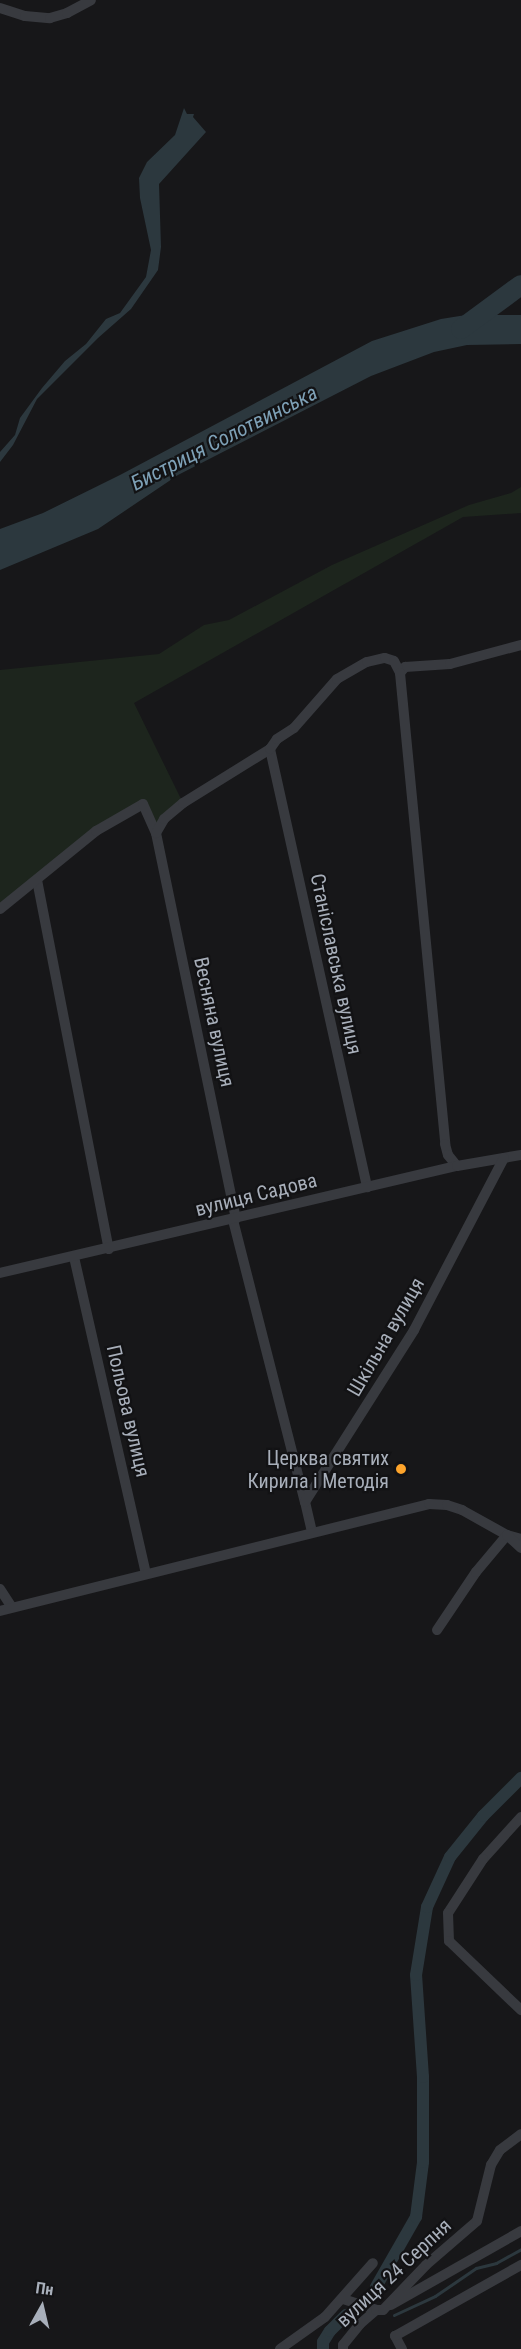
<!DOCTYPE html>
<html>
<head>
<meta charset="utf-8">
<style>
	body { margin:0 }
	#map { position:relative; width:521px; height:2349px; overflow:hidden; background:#171719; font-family:"Roboto Condensed",sans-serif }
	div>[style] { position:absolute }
	.green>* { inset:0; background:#1d251d }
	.water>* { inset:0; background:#2c383e }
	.stream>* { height:3px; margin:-1.5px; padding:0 1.5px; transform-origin:1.5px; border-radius:1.5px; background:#2c383e }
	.canal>* { height:12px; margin:-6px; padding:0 6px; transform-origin:6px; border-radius:6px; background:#2c383e }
	.river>* { height:20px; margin:-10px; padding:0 10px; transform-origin:10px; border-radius:10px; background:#2c383e }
	.street>* { height:10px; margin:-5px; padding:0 5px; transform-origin:5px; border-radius:5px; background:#383a3f }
	.dots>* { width:16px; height:16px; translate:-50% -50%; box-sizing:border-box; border:3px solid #121214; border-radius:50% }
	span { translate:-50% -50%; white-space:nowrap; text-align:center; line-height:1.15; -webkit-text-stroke:4.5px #121214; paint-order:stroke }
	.street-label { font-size:20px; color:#a8afba }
	.poi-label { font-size:20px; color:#a8afba }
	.right { translate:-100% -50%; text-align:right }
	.water-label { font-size:21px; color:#7ea1b7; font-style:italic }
	.north { position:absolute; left:12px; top:2277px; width:60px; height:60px; -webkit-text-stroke:4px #121214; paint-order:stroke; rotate:8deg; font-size:16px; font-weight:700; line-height:24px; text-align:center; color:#a8afba }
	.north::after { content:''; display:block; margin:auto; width:21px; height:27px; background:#a8afba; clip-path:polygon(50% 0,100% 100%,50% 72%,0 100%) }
</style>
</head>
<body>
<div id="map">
	<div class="green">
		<div style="clip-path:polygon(521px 487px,521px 513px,463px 517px,134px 703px,183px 803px,156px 833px,143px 804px,119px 816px,0 909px,0 670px,159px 654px,204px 625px,229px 620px,332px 565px,469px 505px,511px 493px)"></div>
	</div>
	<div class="water">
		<div style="clip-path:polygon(184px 108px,187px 114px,194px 114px,193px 117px,206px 132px,159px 184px,161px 247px,158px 270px,131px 309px,98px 338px,37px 399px,13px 445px,0 462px,0 452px,15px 435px,20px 418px,42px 388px,65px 361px,86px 344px,106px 319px,120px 313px,146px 277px,151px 250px,140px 198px,139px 178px,147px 162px,175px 135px)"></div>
		<div style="clip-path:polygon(466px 315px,521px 315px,521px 344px,467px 345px,434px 352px,371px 376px,178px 475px,98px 529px,0 570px,0 529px,43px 513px,120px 475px,372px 341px,441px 319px)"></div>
	</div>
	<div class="stream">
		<div style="left:394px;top:2315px;width:45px;rotate:-24.9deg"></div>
		<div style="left:435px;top:2296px;width:50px;rotate:-34.3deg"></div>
		<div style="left:476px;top:2268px;width:21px;rotate:-14deg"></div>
		<div style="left:496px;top:2263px;width:29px;rotate:-29deg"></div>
	</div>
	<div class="canal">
		<div style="left:376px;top:2287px;width:81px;rotate:-60.3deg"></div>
		<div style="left:416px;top:2217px;width:55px;rotate:-82.7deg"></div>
		<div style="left:423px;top:2162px;width:85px;rotate:-90deg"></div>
		<div style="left:423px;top:2077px;width:102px;rotate:-93.9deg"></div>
		<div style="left:416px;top:1975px;width:69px;rotate:-80.8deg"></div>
		<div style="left:427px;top:1907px;width:55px;rotate:-65.3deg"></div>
		<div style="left:450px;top:1857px;width:53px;rotate:-51.2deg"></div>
		<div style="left:483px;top:1816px;width:54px;rotate:-45deg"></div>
		<div style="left:323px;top:2349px;width:7px;rotate:-90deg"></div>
		<div style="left:323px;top:2342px;width:13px;rotate:-58deg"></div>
		<div style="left:330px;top:2331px;width:23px;rotate:-45deg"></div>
	</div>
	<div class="river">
		<div style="left:461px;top:329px;width:74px;rotate:-36.3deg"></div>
	</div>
	<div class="street">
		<div style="left:0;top:8px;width:26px;rotate:18deg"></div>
		<div style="left:25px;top:16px;width:25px;rotate:5deg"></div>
		<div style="left:50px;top:18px;width:18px;rotate:-16deg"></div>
		<div style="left:67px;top:13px;width:27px;rotate:-28deg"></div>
		<div style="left:400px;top:673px;width:8px;rotate:-50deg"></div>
		<div style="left:405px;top:667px;width:45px;rotate:-3.8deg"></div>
		<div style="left:450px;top:664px;width:73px;rotate:-15deg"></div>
		<div style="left:270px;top:749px;width:449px;rotate:77.5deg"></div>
		<div style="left:156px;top:833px;width:394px;rotate:78.3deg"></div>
		<div style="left:37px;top:880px;width:376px;rotate:79deg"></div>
		<div style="left:0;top:909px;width:124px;rotate:-39.1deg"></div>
		<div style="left:96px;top:831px;width:54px;rotate:-29.9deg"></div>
		<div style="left:143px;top:804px;width:32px;rotate:66deg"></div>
		<div style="left:156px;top:833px;width:16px;rotate:-60deg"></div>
		<div style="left:164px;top:819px;width:25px;rotate:-40deg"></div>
		<div style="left:183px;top:803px;width:102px;rotate:-31.8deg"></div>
		<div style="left:270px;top:749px;width:12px;rotate:-55deg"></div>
		<div style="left:277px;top:739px;width:20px;rotate:-33deg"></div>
		<div style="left:294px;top:728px;width:65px;rotate:-48.7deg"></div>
		<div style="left:337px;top:679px;width:34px;rotate:-30deg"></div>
		<div style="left:367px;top:662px;width:18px;rotate:-13deg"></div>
		<div style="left:385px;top:658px;width:9px;rotate:18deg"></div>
		<div style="left:394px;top:661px;width:13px;rotate:63deg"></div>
		<div style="left:400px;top:673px;width:473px;rotate:84.5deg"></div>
		<div style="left:445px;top:1144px;width:11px;rotate:75deg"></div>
		<div style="left:448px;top:1155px;width:14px;rotate:51deg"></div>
		<div style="left:233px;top:1220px;width:291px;rotate:75.7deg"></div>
		<div style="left:74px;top:1257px;width:324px;rotate:77.2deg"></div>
		<div style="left:0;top:1273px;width:469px;rotate:-13.2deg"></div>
		<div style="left:457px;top:1166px;width:65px;rotate:-9.8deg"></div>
		<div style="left:312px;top:1532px;width:31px;rotate:-103deg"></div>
		<div style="left:305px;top:1502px;width:204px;rotate:-57.6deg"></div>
		<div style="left:414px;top:1330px;width:194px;rotate:-62.4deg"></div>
		<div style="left:0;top:1589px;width:20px;rotate:57deg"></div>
		<div style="left:0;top:1611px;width:442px;rotate:-14deg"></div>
		<div style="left:429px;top:1504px;width:18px;rotate:3deg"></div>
		<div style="left:447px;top:1505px;width:16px;rotate:18deg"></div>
		<div style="left:462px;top:1510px;width:51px;rotate:29.1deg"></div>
		<div style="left:507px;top:1535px;width:15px;rotate:16deg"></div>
		<div style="left:437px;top:1630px;width:70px;rotate:-56.1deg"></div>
		<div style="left:476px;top:1572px;width:48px;rotate:-50deg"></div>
		<div style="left:507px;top:1535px;width:19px;rotate:43deg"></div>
		<div style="left:521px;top:1817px;width:57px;rotate:132.1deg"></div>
		<div style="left:483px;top:1859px;width:64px;rotate:122.9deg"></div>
		<div style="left:448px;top:1913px;width:28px;rotate:88deg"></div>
		<div style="left:449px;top:1941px;width:100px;rotate:43.8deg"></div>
		<div style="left:343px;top:2299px;width:35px;rotate:18deg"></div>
		<div style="left:391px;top:2305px;width:150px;rotate:-29.6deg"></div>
		<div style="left:280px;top:2349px;width:55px;rotate:-35.4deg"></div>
		<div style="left:325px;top:2317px;width:72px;rotate:-48.4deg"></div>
		<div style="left:343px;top:2349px;width:4px;rotate:-90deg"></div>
		<div style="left:343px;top:2345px;width:27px;rotate:-51deg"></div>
		<div style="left:360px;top:2324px;width:21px;rotate:-41deg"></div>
		<div style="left:376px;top:2310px;width:7px"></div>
		<div style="left:383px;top:2310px;width:62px;rotate:-46.3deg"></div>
		<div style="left:426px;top:2265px;width:67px;rotate:-40.8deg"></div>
		<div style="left:477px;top:2221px;width:58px;rotate:-76deg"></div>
		<div style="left:491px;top:2165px;width:17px;rotate:-59deg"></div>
		<div style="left:500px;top:2150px;width:26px;rotate:-37deg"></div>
		<div style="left:402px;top:2349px;width:15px;rotate:-118deg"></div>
		<div style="left:395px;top:2336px;width:145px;rotate:-29.4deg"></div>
	</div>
	<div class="dots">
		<div style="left:401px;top:1469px;background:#fda42b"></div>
	</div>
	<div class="street-label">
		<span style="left:336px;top:964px;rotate:78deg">Станіславська вулиця</span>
		<span style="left:214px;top:1022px;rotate:78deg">Весняна вулиця</span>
		<span style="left:256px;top:1195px;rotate:-14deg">вулиця Садова</span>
		<span style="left:386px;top:1337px;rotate:-60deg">Шкільна вулиця</span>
		<span style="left:128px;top:1411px;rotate:77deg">Польова вулиця</span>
		<span style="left:394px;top:2273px;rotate:-43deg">вулиця 24 Серпня</span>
	</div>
	<div class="poi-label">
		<span class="right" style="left:389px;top:1470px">Церква святих<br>Кирила і Методія</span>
	</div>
	<div class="water-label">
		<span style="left:224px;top:438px;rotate:-27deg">Бистриця Солотвинська</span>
	</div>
	<div class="north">Пн</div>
</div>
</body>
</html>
